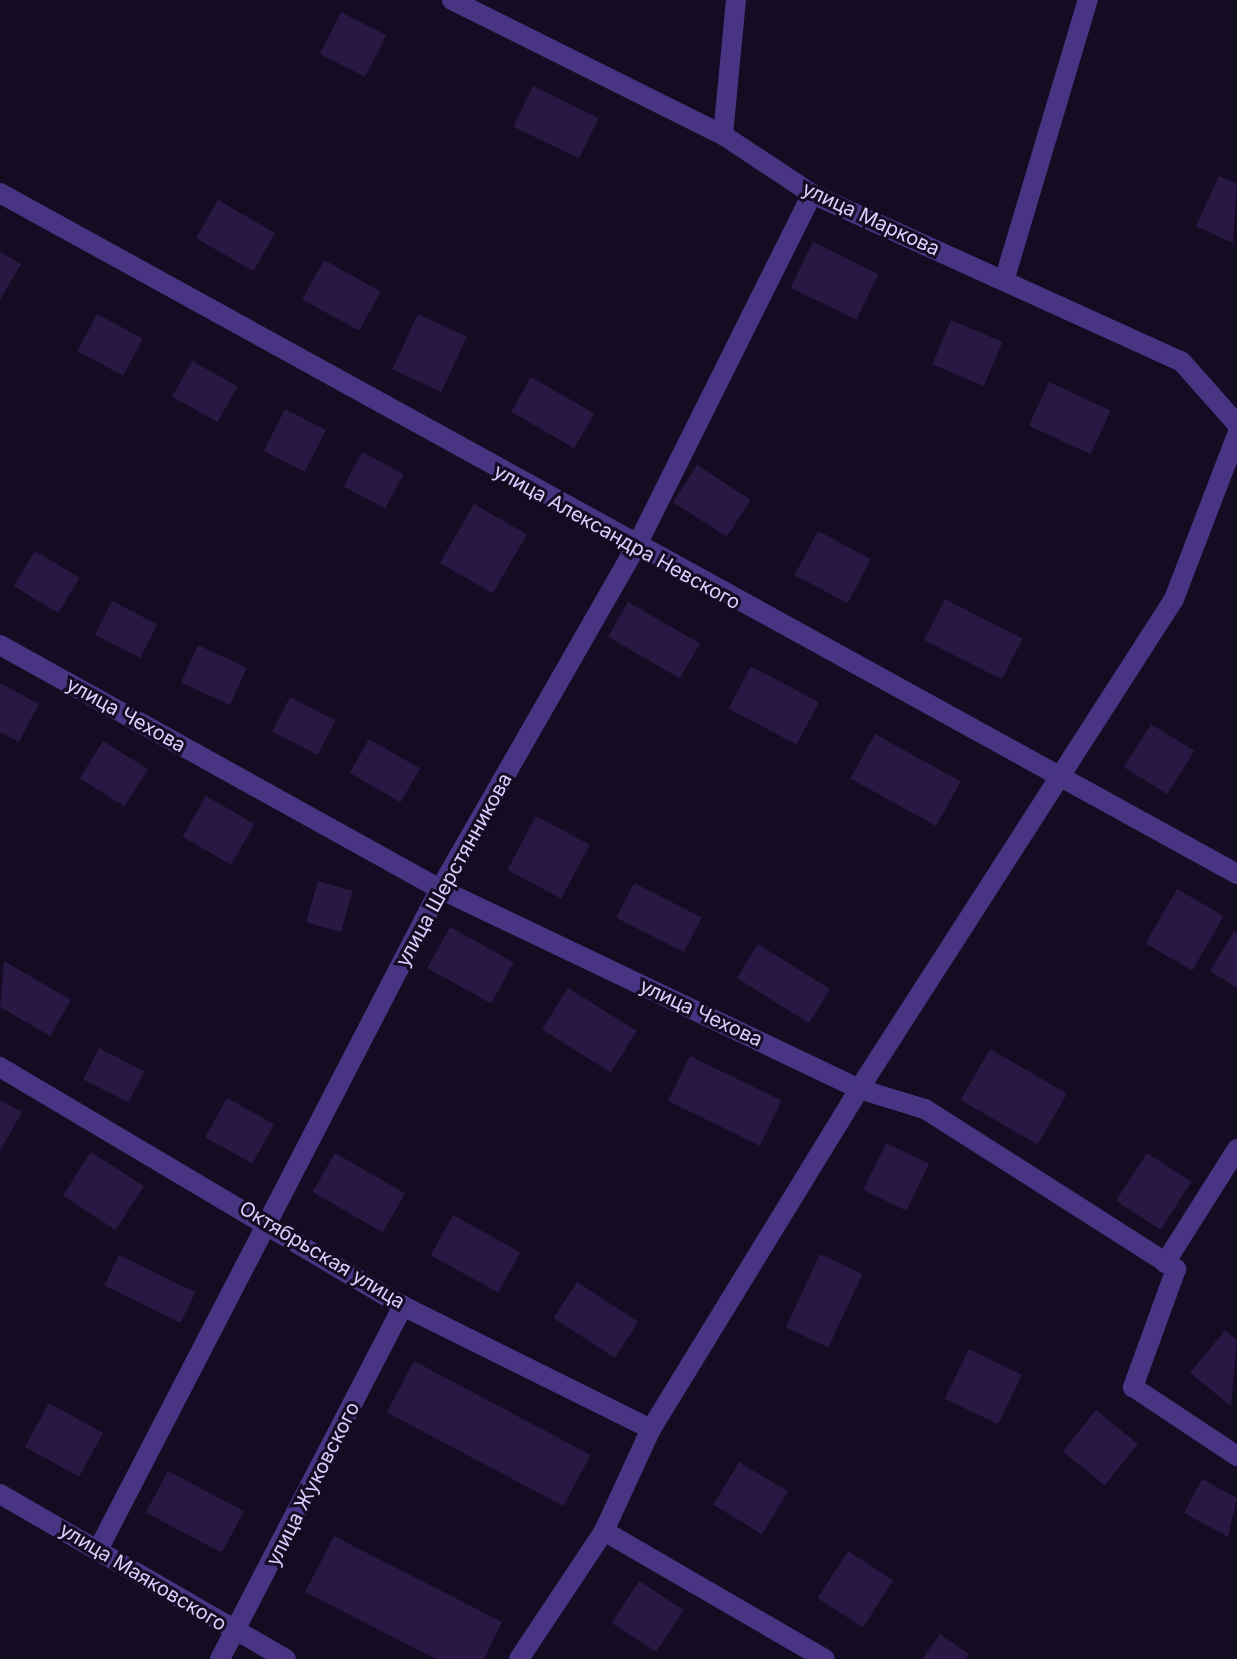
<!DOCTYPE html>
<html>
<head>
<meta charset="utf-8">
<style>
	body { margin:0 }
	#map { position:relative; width:1237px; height:1659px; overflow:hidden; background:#140c22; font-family:Inter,sans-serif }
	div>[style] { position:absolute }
	.building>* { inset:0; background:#291744; transform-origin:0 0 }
	.street>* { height:20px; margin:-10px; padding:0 10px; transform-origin:10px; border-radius:10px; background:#483483 }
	span { translate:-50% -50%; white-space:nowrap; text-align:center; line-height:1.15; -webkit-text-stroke:6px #140c22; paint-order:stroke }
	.street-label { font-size:20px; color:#ddcdff }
</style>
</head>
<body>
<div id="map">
	<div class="building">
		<div style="left:341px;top:12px;width:51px;height:47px;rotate:27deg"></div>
		<div style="left:533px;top:86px;width:73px;height:45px;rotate:26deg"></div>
		<div style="clip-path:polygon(1219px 176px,1237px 184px,1233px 243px,1196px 226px)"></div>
		<div style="left:218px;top:200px;width:66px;height:44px;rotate:30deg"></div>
		<div style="left:813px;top:242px;width:73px;height:51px;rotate:26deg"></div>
		<div style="clip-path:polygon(0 252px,21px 264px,0 300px)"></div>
		<div style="left:324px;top:260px;width:65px;height:45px;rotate:29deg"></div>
		<div style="left:97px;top:314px;width:52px;height:42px;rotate:28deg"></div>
		<div style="left:418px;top:314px;width:54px;height:61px;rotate:25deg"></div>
		<div style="left:951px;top:320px;width:56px;height:48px;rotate:23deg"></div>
		<div style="left:192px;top:361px;width:52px;height:41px;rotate:29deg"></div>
		<div style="left:531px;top:377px;width:73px;height:40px;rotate:30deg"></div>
		<div style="left:1049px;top:382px;width:68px;height:48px;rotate:25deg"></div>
		<div style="left:285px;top:409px;width:46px;height:47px;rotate:27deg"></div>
		<div style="left:362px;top:452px;width:47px;height:39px;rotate:28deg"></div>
		<div style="left:697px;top:465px;width:64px;height:44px;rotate:33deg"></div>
		<div style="left:474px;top:504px;width:61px;height:68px;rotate:30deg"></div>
		<div style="left:818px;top:531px;width:60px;height:50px;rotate:28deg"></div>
		<div style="left:35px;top:551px;width:52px;height:41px;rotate:31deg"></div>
		<div style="left:945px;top:599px;width:87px;height:46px;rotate:27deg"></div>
		<div style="left:112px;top:601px;width:51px;height:38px;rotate:27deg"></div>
		<div style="left:628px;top:602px;width:83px;height:40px;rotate:30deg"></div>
		<div style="left:198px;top:645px;width:54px;height:41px;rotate:25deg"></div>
		<div style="left:751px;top:666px;width:77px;height:48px;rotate:28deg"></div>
		<div style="clip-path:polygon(0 683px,39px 704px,19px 742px,0 732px)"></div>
		<div style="left:290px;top:697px;width:51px;height:39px;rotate:27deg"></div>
		<div style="left:1151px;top:724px;width:51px;height:51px;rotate:32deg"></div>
		<div style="left:875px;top:734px;width:98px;height:51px;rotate:29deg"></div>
		<div style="left:369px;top:739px;width:59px;height:39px;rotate:30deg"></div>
		<div style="left:103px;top:741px;width:53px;height:44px;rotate:32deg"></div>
		<div style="left:206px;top:796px;width:56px;height:47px;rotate:30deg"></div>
		<div style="left:536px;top:816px;width:61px;height:61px;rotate:28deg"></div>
		<div style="left:318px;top:881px;width:36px;height:43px;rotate:16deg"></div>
		<div style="left:634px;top:883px;width:76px;height:39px;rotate:27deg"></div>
		<div style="left:1177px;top:889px;width:54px;height:63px;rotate:30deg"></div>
		<div style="left:450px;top:927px;width:73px;height:47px;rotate:29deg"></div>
		<div style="clip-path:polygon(1234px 931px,1237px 933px,1237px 988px,1210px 971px)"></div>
		<div style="left:758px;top:944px;width:85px;height:40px;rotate:32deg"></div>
		<div style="clip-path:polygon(4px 961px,71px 1000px,50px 1036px,0 1007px)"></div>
		<div style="left:568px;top:988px;width:81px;height:49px;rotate:32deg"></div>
		<div style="left:99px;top:1048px;width:51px;height:35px;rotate:27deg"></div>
		<div style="left:990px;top:1049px;width:89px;height:59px;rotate:30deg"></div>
		<div style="left:690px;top:1056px;width:102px;height:50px;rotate:26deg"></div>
		<div style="left:227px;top:1098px;width:54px;height:45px;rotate:29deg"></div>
		<div style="clip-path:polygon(0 1100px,22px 1112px,0 1151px)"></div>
		<div style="left:886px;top:1143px;width:48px;height:52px;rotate:26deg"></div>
		<div style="left:91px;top:1152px;width:63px;height:52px;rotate:33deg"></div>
		<div style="left:335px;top:1153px;width:81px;height:45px;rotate:30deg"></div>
		<div style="left:1147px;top:1153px;width:53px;height:57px;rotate:33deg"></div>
		<div style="left:453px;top:1215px;width:77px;height:46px;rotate:29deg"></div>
		<div style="left:820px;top:1254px;width:47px;height:81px;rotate:25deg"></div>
		<div style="left:119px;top:1255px;width:85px;height:34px;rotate:26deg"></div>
		<div style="left:577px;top:1282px;width:73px;height:43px;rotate:33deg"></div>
		<div style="clip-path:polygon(1225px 1330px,1237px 1340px,1231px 1406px,1190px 1373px)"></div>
		<div style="left:969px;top:1349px;width:59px;height:55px;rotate:26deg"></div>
		<div style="left:414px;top:1361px;width:200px;height:58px;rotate:28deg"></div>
		<div style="left:49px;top:1403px;width:62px;height:50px;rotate:29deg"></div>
		<div style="left:1096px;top:1410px;width:54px;height:53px;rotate:39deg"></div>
		<div style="left:739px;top:1462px;width:57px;height:50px;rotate:31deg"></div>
		<div style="left:168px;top:1471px;width:86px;height:47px;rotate:28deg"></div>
		<div style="clip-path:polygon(1202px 1479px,1237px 1498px,1228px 1537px,1184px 1513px)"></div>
		<div style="clip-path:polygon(334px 1536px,502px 1622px,484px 1659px,436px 1659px,305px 1592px)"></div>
		<div style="left:848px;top:1551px;width:54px;height:56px;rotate:33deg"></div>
		<div style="left:639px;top:1581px;width:53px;height:50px;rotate:33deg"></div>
		<div style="clip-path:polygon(940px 1634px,969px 1654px,966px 1659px,922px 1659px)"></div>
	</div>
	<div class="street">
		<div style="left:452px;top:0;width:303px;rotate:26.5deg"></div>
		<div style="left:723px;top:135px;width:107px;rotate:33.5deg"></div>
		<div style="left:812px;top:194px;width:405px;rotate:24.4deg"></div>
		<div style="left:1181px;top:361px;width:84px;rotate:48.4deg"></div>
		<div style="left:723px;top:135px;width:136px;rotate:-84.5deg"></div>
		<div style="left:0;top:193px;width:1412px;rotate:28.83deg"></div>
		<div style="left:1004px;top:281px;width:293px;rotate:-73.4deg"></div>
		<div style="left:0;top:645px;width:503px;rotate:29.01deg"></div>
		<div style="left:440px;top:889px;width:464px;rotate:25.5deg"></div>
		<div style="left:859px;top:1089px;width:69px;rotate:16.9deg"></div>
		<div style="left:925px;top:1109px;width:298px;rotate:32.5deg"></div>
		<div style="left:1176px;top:1269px;width:126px;rotate:110deg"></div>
		<div style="left:1133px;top:1387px;width:125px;rotate:33.6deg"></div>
		<div style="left:0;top:1067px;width:469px;rotate:30.7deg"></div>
		<div style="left:403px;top:1306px;width:277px;rotate:26.4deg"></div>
		<div style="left:1165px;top:1263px;width:135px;rotate:-57.7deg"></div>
		<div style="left:0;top:1494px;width:330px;rotate:30deg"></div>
		<div style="left:604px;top:1531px;width:255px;rotate:30.1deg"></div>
		<div style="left:99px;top:1548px;width:742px;rotate:-62.64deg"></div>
		<div style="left:440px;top:889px;width:392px;rotate:-60.2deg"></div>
		<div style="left:635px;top:549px;width:397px;rotate:-63.5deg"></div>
		<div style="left:220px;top:1659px;width:398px;rotate:-62.6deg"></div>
		<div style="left:519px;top:1659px;width:154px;rotate:-56.4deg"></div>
		<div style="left:604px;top:1531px;width:112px;rotate:-65.3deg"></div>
		<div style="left:651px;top:1429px;width:399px;rotate:-58.5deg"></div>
		<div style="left:859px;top:1089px;width:583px;rotate:-57.26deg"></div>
		<div style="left:1174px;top:599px;width:176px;rotate:-69deg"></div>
	</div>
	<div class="street-label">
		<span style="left:871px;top:219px;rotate:25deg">улица Маркова</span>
		<span style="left:617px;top:537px;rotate:29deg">улица Александра Невского</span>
		<span style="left:126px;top:715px;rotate:29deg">улица Чехова</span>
		<span style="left:454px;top:870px;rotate:-61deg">улица Шерстянникова</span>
		<span style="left:701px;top:1013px;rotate:25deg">улица Чехова</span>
		<span style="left:322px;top:1255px;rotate:31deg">Октябрьская улица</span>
		<span style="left:313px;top:1484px;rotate:-63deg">улица Жуковского</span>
		<span style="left:143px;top:1577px;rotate:31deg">улица Маяковского</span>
	</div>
</div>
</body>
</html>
